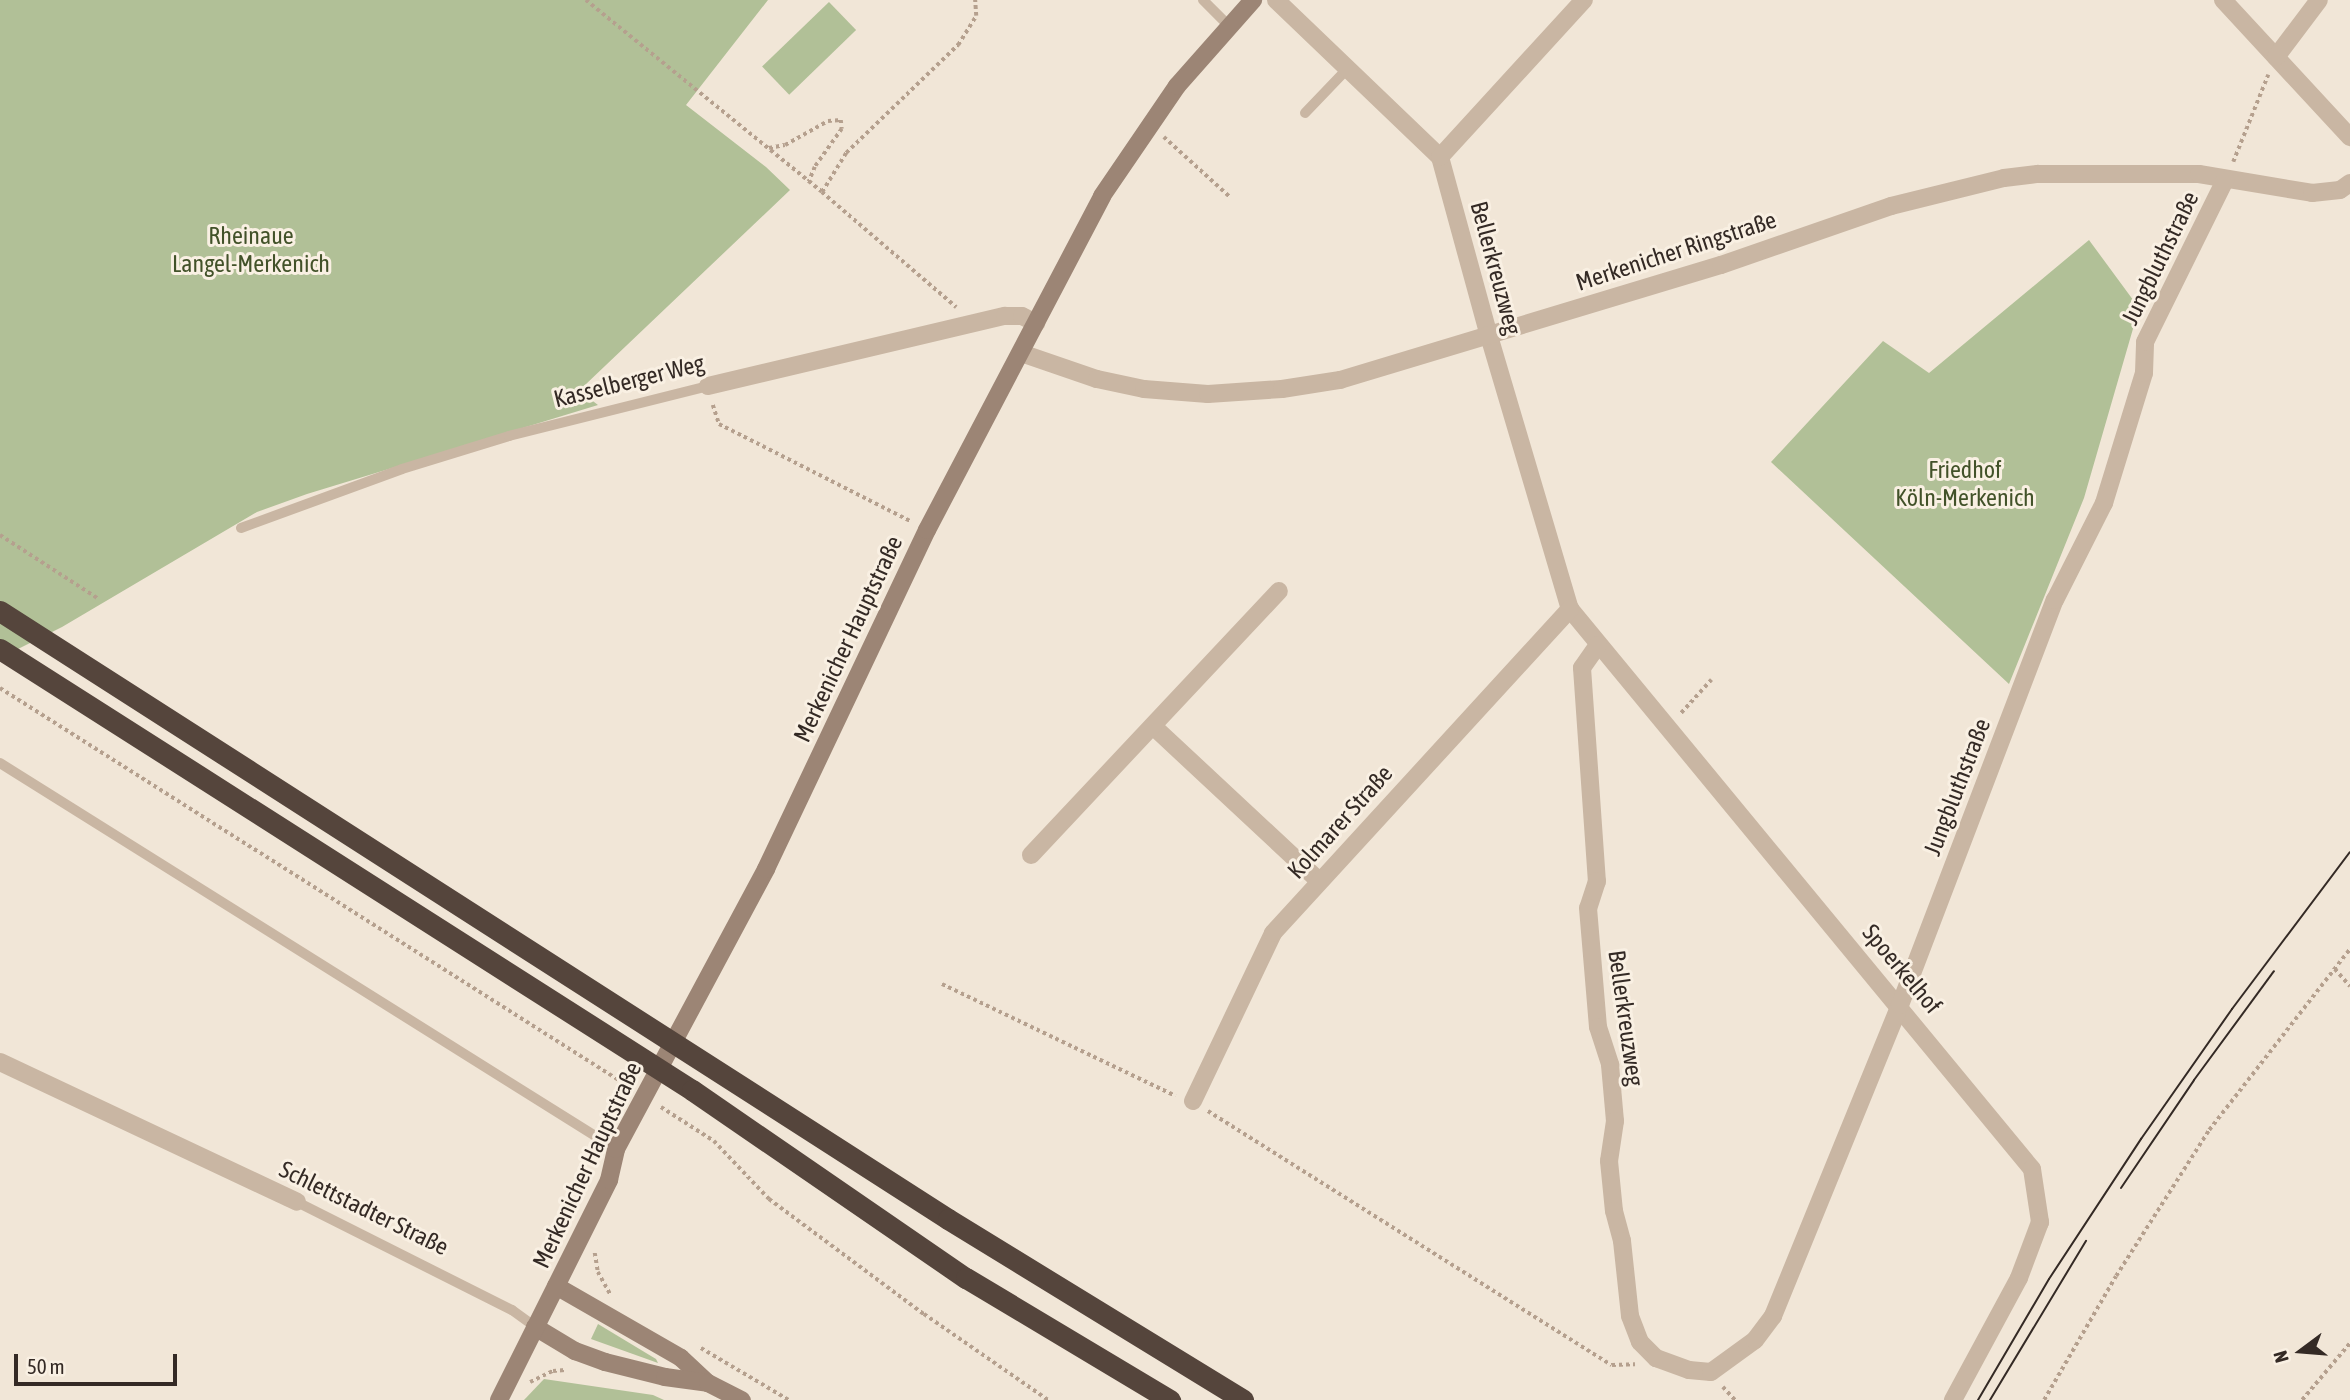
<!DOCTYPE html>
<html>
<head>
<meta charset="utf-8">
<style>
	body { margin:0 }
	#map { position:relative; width:2350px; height:1400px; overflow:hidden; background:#f1e6d7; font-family:"Asap Condensed",sans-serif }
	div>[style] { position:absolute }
	.green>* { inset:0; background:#b1c097; transform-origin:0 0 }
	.path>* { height:3.5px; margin-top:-1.75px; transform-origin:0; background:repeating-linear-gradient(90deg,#b5a08e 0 3.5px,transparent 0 7px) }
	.lane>* { height:10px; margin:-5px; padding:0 5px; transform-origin:5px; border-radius:5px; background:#c9b6a3 }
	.street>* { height:18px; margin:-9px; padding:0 9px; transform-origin:9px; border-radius:9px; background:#c9b6a3 }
	.secondary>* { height:18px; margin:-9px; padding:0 9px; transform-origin:9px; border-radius:9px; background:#9c8575 }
	.highway>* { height:21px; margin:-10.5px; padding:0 10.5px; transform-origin:10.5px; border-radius:10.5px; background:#55453c }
	.tram>* { height:2px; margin:-1px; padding:0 1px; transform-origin:1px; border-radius:1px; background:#342a25 }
	span { translate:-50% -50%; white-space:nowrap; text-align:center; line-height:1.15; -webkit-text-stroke:6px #f9f0e3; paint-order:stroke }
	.park-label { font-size:24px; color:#425229 }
	.street-label { font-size:24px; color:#342a25 }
	.north { position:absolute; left:2266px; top:1316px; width:70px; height:70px; -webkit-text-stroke:5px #f9f0e3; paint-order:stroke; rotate:254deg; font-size:19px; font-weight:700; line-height:28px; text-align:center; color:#342a25 }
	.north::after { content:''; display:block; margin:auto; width:24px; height:32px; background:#342a25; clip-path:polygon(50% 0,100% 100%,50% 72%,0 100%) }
	.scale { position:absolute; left:14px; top:1354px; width:163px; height:32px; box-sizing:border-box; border:4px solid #342a25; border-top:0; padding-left:9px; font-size:21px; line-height:24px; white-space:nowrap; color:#342a25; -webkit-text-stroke:5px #f9f0e3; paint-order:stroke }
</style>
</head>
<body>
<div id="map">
	<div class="green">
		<div style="clip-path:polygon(0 0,768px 0,686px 105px,766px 167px,790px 190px,585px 385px,581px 392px,598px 405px,307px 494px,257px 512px,62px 627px,0 658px)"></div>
		<div style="left:829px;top:2px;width:39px;height:93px;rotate:46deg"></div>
		<div style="clip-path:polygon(2089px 240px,2139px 308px,2084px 498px,2009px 684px,1771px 462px,1883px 341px,1929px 373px)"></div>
		<div style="clip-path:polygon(598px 1324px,656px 1359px,658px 1363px,591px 1339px)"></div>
		<div style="clip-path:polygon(544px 1379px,653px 1395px,664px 1400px,524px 1400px)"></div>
	</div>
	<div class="path">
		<div style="left:586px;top:0;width:304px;rotate:39.1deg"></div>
		<div style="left:822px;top:192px;width:177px;rotate:40.6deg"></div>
		<div style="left:1164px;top:137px;width:89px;rotate:42.3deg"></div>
		<div style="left:769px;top:148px;width:16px;rotate:-11deg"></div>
		<div style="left:785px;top:145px;width:49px;rotate:-29.2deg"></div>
		<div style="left:828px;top:121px;width:13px;rotate:-4deg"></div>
		<div style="left:841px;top:120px;width:9px;rotate:84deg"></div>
		<div style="left:842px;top:129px;width:47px;rotate:125.4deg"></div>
		<div style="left:815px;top:167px;width:16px;rotate:112deg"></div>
		<div style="left:2233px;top:162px;width:94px;rotate:-68.1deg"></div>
		<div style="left:822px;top:192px;width:46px;rotate:-58.4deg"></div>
		<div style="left:846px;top:153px;width:156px;rotate:-44deg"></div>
		<div style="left:958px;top:45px;width:34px;rotate:-58deg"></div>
		<div style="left:976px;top:16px;width:16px;rotate:-94deg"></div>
		<div style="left:713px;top:405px;width:20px;rotate:72deg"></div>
		<div style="left:719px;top:424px;width:214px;rotate:26.9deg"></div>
		<div style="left:0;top:535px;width:118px;rotate:32.9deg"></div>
		<div style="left:0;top:688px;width:743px;rotate:32.36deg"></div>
		<div style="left:1681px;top:713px;width:45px;rotate:-47.7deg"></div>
		<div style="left:2335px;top:969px;width:23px;rotate:49deg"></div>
		<div style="left:942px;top:984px;width:259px;rotate:25.6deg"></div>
		<div style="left:661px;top:1107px;width:63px;rotate:32.7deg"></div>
		<div style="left:714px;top:1141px;width:80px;rotate:46.5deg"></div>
		<div style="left:769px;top:1199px;width:193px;rotate:36.6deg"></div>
		<div style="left:924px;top:1314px;width:151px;rotate:34.7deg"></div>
		<div style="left:1208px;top:1111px;width:477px;rotate:32.2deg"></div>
		<div style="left:1612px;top:1365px;width:23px;rotate:-2deg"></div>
		<div style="left:595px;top:1253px;width:19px;rotate:81deg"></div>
		<div style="left:598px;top:1272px;width:25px;rotate:61deg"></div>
		<div style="left:701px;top:1348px;width:102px;rotate:30.6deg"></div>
		<div style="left:530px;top:1382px;width:25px;rotate:-26deg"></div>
		<div style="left:553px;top:1371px;width:12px;rotate:-5deg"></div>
		<div style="left:1723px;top:1387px;width:18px;rotate:47deg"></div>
		<div style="left:2044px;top:1400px;width:143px;rotate:-59.9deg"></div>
		<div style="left:2116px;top:1276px;width:173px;rotate:-57.5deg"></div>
		<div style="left:2209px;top:1130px;width:229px;rotate:-52.1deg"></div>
		<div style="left:2302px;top:1400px;width:75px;rotate:-49.9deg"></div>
	</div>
	<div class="lane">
		<div style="left:1203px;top:0;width:38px;rotate:45deg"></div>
		<div style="left:1305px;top:113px;width:62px;rotate:-46.3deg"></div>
		<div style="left:241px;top:528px;width:171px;rotate:-20.1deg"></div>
		<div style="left:402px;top:469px;width:112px;rotate:-17.1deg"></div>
		<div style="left:509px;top:436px;width:205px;rotate:-14.1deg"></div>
		<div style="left:0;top:763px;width:727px;rotate:32.07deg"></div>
		<div style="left:297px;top:1202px;width:241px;rotate:26.7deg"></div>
		<div style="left:512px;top:1310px;width:29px;rotate:36deg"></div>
	</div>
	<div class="street">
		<div style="left:1276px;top:0;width:227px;rotate:43.8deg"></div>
		<div style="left:1440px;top:157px;width:186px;rotate:74.7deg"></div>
		<div style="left:1489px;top:336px;width:285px;rotate:73.5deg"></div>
		<div style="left:1570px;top:609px;width:726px;rotate:50.48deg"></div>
		<div style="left:2032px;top:1169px;width:54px;rotate:81.4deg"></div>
		<div style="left:2040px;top:1222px;width:60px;rotate:110.6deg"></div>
		<div style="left:2019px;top:1278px;width:139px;rotate:118.4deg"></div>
		<div style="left:2223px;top:0;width:187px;rotate:47.2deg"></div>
		<div style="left:2276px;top:57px;width:71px;rotate:-53deg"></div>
		<div style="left:1440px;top:157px;width:213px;rotate:-47.5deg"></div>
		<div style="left:1021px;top:353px;width:80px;rotate:18.9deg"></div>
		<div style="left:1097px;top:379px;width:48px;rotate:12deg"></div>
		<div style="left:1144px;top:389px;width:64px;rotate:4.5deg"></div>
		<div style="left:1208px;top:394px;width:74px;rotate:-3.9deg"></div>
		<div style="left:1282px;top:389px;width:59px;rotate:-8.8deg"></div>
		<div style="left:1340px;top:380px;width:398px;rotate:-16.8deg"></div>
		<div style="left:1721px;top:265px;width:180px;rotate:-19.1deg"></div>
		<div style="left:1891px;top:206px;width:116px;rotate:-13.9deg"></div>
		<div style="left:2004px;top:178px;width:34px;rotate:-7deg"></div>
		<div style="left:2038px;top:174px;width:161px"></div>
		<div style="left:2199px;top:174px;width:115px;rotate:9.5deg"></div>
		<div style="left:2312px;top:193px;width:28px;rotate:-6deg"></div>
		<div style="left:2340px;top:190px;width:12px;rotate:-35deg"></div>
		<div style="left:708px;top:386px;width:305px;rotate:-13.3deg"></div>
		<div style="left:1005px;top:316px;width:17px"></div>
		<div style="left:1022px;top:316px;width:16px;rotate:27deg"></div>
		<div style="left:1598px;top:645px;width:28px;rotate:125deg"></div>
		<div style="left:1582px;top:668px;width:214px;rotate:86deg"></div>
		<div style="left:1597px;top:881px;width:28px;rotate:108deg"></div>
		<div style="left:1588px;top:908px;width:119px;rotate:85.2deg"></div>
		<div style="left:1598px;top:1027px;width:40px;rotate:72deg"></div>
		<div style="left:1610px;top:1065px;width:56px;rotate:84.9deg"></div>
		<div style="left:1615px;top:1121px;width:40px;rotate:98.5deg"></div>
		<div style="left:1609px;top:1161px;width:50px;rotate:84.3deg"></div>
		<div style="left:1614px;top:1211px;width:31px;rotate:75deg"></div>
		<div style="left:1622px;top:1241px;width:75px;rotate:83.9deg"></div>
		<div style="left:1630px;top:1316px;width:28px;rotate:69deg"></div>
		<div style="left:1640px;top:1342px;width:23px;rotate:45deg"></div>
		<div style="left:1656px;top:1358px;width:35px;rotate:20deg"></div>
		<div style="left:1689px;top:1370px;width:22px;rotate:5deg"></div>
		<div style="left:1711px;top:1372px;width:54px;rotate:-36deg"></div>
		<div style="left:1755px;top:1340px;width:30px;rotate:-53deg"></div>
		<div style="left:1773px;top:1316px;width:336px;rotate:-67.8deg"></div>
		<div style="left:1900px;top:1005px;width:434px;rotate:-69.1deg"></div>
		<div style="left:2055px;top:600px;width:109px;rotate:-63.2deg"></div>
		<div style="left:2104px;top:503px;width:136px;rotate:-72.9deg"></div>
		<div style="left:2144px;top:373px;width:31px;rotate:-88deg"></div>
		<div style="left:2145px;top:342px;width:181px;rotate:-63.7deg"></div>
		<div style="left:1154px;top:727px;width:226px;rotate:43deg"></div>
		<div style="left:1031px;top:855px;width:362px;rotate:-46.8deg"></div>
		<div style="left:0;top:1062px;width:328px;rotate:25.2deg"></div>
		<div style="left:1193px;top:1101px;width:186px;rotate:-64.5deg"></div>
		<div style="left:1273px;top:933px;width:440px;rotate:-47.5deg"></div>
	</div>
	<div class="secondary">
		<div style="left:556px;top:1286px;width:144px;rotate:29.9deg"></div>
		<div style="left:681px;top:1358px;width:37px;rotate:43deg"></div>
		<div style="left:535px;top:1327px;width:47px;rotate:31deg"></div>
		<div style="left:575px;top:1351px;width:32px;rotate:20deg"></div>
		<div style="left:605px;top:1362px;width:62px;rotate:14deg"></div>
		<div style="left:665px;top:1377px;width:43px;rotate:7.9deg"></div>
		<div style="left:708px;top:1383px;width:38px;rotate:27deg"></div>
		<div style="left:499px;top:1400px;width:246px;rotate:-63.4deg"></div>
		<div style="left:609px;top:1180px;width:32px;rotate:-77deg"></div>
		<div style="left:616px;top:1149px;width:318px;rotate:-61.8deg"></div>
		<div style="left:766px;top:869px;width:375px;rotate:-64.6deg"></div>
		<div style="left:927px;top:530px;width:377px;rotate:-62.3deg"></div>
		<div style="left:1102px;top:196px;width:133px;rotate:-55.7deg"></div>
		<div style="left:1177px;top:86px;width:115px;rotate:-48.5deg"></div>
	</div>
	<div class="highway">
		<div style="left:0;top:611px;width:1126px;rotate:32.67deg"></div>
		<div style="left:948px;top:1219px;width:346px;rotate:31.5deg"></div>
		<div style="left:0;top:649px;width:821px;rotate:32.51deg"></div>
		<div style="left:692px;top:1090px;width:332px;rotate:34.5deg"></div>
		<div style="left:966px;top:1278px;width:238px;rotate:30.9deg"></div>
	</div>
	<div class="tram">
		<div style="left:2121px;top:1188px;width:130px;rotate:-55.9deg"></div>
		<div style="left:2194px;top:1080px;width:135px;rotate:-53.7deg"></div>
		<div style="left:1978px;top:1400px;width:140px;rotate:-59.6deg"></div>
		<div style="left:2049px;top:1279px;width:168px;rotate:-56.7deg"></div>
		<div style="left:2141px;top:1139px;width:159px;rotate:-55deg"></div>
		<div style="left:2232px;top:1009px;width:196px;rotate:-53.1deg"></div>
		<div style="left:1990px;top:1400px;width:186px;rotate:-58.9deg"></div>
	</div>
	<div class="park-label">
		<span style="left:251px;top:250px">Rheinaue<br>Langel-Merkenich</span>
		<span style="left:1965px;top:484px">Friedhof<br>Köln-Merkenich</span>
	</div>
	<div class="street-label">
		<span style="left:1676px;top:251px;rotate:-18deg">Merkenicher Ringstraße</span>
		<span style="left:2160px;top:258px;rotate:-64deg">Jungbluthstraße</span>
		<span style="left:1496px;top:268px;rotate:75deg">Bellerkreuzweg</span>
		<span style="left:629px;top:381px;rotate:-14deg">Kasselberger Weg</span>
		<span style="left:848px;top:639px;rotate:-65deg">Merkenicher Hauptstraße</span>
		<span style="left:1957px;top:787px;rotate:-69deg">Jungbluthstraße</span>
		<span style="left:1340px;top:822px;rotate:-48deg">Kolmarer Straße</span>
		<span style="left:1902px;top:969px;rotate:50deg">Spoerkelhof</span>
		<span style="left:1626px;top:1018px;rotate:82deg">Bellerkreuzweg</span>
		<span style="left:587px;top:1165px;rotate:-65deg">Merkenicher Hauptstraße</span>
		<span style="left:364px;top:1208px;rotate:26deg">Schlettstadter Straße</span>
	</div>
	<div class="north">N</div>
	<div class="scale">50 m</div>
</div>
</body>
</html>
